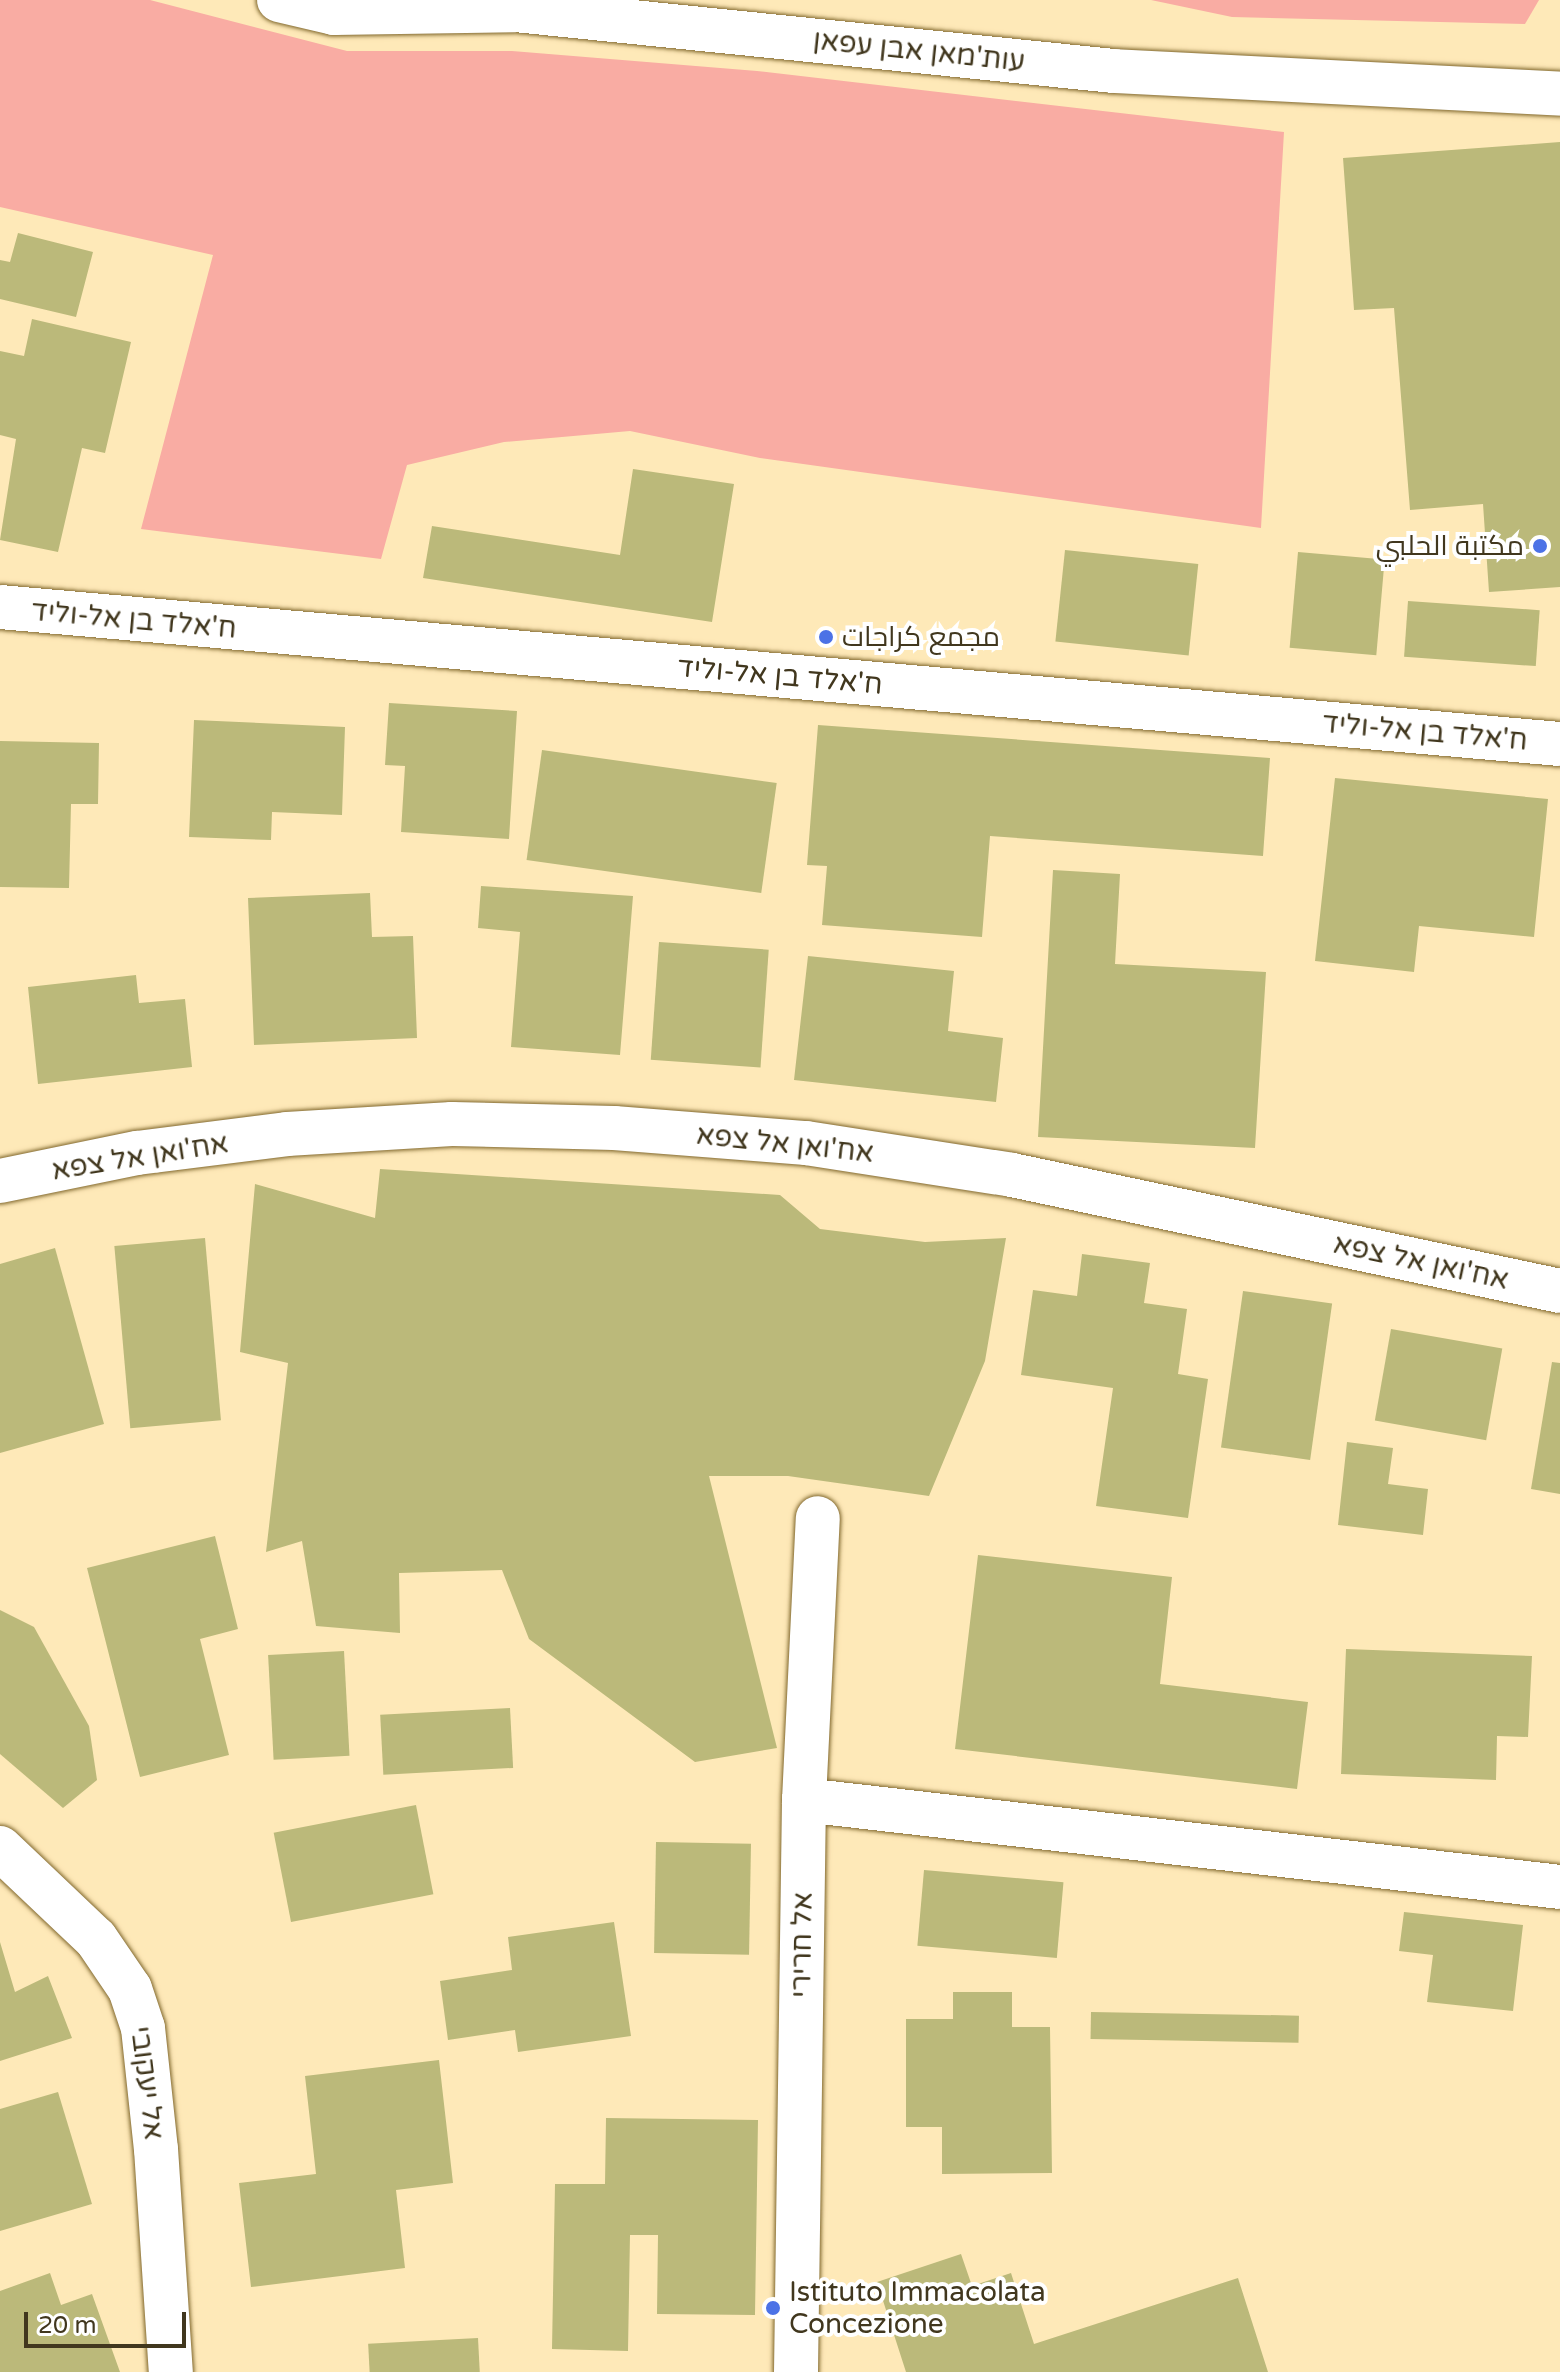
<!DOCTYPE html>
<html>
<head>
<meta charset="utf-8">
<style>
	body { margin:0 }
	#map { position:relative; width:1560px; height:2372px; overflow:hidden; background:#fee9b8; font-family:"Varela Round",Cairo,"Noto Sans Hebrew",sans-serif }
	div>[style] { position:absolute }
	.green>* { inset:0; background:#f9aca3 }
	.building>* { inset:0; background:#bbb97a; transform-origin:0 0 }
	.roads { filter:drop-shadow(0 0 2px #81682d) drop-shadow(0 0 2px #81682d) }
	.minor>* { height:44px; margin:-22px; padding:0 22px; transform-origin:22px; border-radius:22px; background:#fff }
	.dots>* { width:22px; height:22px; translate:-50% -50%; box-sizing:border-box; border:4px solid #fff; border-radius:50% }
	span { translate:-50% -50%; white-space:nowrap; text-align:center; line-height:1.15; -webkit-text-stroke:8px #fff; paint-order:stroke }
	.street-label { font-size:28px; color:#41371e }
	.poi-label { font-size:28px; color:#41371e }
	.right { translate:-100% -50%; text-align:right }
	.left { translate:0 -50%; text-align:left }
	.scale { position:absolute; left:24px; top:2312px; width:162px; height:36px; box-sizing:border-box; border:4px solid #41371e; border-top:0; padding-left:10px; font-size:24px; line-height:28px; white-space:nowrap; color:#41371e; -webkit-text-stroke:6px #fff; paint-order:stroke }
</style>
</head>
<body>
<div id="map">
	<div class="green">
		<div style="clip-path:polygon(0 0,150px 0,347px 51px,512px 51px,757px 71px,1284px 132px,1261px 528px,760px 458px,630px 431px,504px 442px,407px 465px,381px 559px,141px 529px,213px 255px,0 207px)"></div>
		<div style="clip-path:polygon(1151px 0,1539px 0,1525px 24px,1232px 17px)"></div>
	</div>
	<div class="building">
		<div style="clip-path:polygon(1560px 142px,1560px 587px,1489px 592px,1483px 504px,1410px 510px,1394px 308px,1354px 310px,1343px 158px)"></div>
		<div style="clip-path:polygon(18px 233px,93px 252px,76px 317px,0 299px,0 260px,10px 262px)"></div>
		<div style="clip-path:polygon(32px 319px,131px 342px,105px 453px,82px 448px,58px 552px,0 540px,16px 439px,0 435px,0 351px,24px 356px)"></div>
		<div style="clip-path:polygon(633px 469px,734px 484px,712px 622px,423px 578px,432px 526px,620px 555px)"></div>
		<div style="left:1065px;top:550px;width:134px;height:92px;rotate:6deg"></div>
		<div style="left:1298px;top:552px;width:87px;height:96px;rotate:5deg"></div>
		<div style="left:1408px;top:601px;width:132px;height:56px;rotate:4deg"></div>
		<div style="clip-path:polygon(389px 703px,517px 711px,509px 839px,401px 832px,405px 766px,385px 765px)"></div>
		<div style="clip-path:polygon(194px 720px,345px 727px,342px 815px,272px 812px,271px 840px,189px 837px)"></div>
		<div style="clip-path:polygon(818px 725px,1270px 758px,1263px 856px,990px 836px,982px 937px,822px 925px,827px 866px,807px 865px)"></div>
		<div style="clip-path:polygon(0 741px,99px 743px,98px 804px,71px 804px,69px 888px,0 887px)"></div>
		<div style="left:542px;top:750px;width:237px;height:111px;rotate:8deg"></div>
		<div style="clip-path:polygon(1335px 778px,1548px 799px,1534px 937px,1419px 926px,1414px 972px,1315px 961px)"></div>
		<div style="clip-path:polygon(1053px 870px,1120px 874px,1115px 964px,1266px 972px,1255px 1148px,1038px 1137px)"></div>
		<div style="clip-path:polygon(481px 886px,633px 896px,620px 1055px,511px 1047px,520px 932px,478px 928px)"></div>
		<div style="clip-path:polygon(370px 893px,372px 937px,413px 936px,417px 1038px,254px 1045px,248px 898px)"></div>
		<div style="left:659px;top:942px;width:110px;height:118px;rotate:4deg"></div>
		<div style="clip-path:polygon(808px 956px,954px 971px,948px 1031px,1003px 1038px,996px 1102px,794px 1080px)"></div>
		<div style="clip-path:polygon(136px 975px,139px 1003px,185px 999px,192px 1067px,38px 1084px,28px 987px)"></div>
		<div style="clip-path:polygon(380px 1169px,780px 1195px,820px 1229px,925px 1242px,1006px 1238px,985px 1361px,929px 1496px,788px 1476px,709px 1476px,777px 1748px,695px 1762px,529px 1639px,502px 1570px,399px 1573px,400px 1633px,316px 1626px,302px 1541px,266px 1552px,288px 1363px,240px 1352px,255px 1184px,375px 1218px)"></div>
		<div style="left:205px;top:1238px;width:183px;height:91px;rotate:85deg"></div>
		<div style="clip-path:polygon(55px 1248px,104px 1424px,0 1453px,0 1264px)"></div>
		<div style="clip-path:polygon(1082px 1254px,1150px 1263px,1144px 1303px,1187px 1309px,1178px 1374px,1208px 1379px,1188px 1518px,1096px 1506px,1113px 1388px,1021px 1375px,1033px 1290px,1077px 1296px)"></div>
		<div style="left:1243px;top:1291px;width:90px;height:158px;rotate:8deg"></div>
		<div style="left:1391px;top:1329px;width:113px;height:93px;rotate:10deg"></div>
		<div style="clip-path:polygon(1552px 1362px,1560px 1363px,1560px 1494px,1531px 1489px)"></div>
		<div style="clip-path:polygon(1347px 1442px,1393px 1448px,1388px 1484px,1428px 1489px,1423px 1535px,1338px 1525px)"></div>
		<div style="clip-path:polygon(215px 1536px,238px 1629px,200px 1639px,229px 1755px,140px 1777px,87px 1568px)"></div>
		<div style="clip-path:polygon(978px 1555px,1172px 1577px,1160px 1684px,1308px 1702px,1297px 1789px,955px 1749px)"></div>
		<div style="clip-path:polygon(0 1610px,34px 1627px,89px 1726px,97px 1780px,63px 1808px,0 1754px)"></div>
		<div style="clip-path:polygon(1346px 1649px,1532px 1656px,1528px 1737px,1497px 1736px,1496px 1780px,1341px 1774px)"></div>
		<div style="left:344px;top:1651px;width:105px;height:76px;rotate:87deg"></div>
		<div style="left:510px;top:1708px;width:60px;height:130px;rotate:87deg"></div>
		<div style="left:416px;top:1805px;width:91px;height:145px;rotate:79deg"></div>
		<div style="left:656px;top:1842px;width:95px;height:111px;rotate:1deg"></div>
		<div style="left:924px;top:1870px;width:140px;height:76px;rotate:5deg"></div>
		<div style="clip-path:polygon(1404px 1912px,1523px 1925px,1513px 2011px,1427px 2002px,1433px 1955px,1399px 1951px)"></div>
		<div style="clip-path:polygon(614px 1922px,631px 2036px,518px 2052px,515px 2030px,448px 2040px,440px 1981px,512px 1970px,508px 1937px)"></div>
		<div style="clip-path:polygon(0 1942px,15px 1992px,48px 1976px,72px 2038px,0 2061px)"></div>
		<div style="clip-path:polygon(953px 1992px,1012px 1992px,1012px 2027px,1050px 2027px,1052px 2173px,942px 2174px,942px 2127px,906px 2127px,906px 2019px,953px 2019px)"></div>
		<div style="left:1091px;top:2012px;width:208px;height:27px;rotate:1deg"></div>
		<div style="clip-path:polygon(439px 2060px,453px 2183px,396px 2190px,405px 2268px,251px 2287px,239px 2183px,316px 2174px,305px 2076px)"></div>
		<div style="clip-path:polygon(58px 2092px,92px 2204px,0 2231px,0 2109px)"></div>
		<div style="clip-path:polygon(606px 2118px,758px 2120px,755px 2315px,657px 2314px,658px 2235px,630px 2235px,628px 2351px,552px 2349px,555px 2184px,605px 2184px)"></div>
		<div style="clip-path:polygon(961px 2254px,972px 2286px,1011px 2273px,1034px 2344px,1238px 2278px,1268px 2372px,906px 2372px,877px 2282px)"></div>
		<div style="clip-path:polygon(50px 2273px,61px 2305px,92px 2294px,120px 2372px,0 2372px,0 2291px)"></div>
		<div style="left:478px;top:2338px;width:34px;height:110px;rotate:87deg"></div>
	</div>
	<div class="roads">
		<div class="minor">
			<div style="left:279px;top:0;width:57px;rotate:13.3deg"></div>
			<div style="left:334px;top:13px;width:181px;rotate:-0.9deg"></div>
			<div style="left:515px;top:10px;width:601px;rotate:5.82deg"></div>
			<div style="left:1113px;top:71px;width:448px;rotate:2.9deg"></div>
			<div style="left:0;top:607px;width:1566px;rotate:5.02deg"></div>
			<div style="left:0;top:1181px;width:140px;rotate:-11.6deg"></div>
			<div style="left:137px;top:1153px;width:151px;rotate:-7.2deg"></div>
			<div style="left:287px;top:1134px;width:165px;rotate:-3.5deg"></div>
			<div style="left:452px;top:1124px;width:162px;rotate:1.4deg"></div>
			<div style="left:614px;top:1128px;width:193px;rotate:4.5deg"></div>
			<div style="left:806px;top:1143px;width:208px;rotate:8.8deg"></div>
			<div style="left:1012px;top:1175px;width:560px;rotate:11.95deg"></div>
			<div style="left:804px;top:1800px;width:761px;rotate:6.56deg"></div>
			<div style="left:0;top:1848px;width:132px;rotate:43.5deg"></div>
			<div style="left:96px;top:1939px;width:60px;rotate:55.8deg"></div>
			<div style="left:130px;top:1989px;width:41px;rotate:71.6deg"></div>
			<div style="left:143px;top:2028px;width:122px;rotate:83.9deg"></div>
			<div style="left:156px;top:2149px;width:224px;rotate:86.2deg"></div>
			<div style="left:796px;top:2372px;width:572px;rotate:-89.2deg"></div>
			<div style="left:804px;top:1800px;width:282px;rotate:-87.2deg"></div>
		</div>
	</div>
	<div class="dots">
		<div style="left:1540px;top:546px;background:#4c72e6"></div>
		<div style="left:826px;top:637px;background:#4c72e6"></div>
		<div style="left:773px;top:2308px;background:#4c72e6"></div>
	</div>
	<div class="street-label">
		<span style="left:919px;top:51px;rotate:6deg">עות'מאן אבן עפאן</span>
		<span style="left:134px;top:620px;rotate:5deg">ח'אלד בן אל-וליד</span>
		<span style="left:780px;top:676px;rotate:5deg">ח'אלד בן אל-וליד</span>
		<span style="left:1425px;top:732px;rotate:5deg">ח'אלד בן אל-וליד</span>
		<span style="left:785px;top:1144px;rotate:6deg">אח'ואן אל צפא</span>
		<span style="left:140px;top:1157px;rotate:-9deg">אח'ואן אל צפא</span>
		<span style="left:1421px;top:1262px;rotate:12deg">אח'ואן אל צפא</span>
		<span style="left:802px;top:1945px;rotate:-89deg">אל חרירי</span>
		<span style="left:147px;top:2083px;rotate:83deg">אל יעקובי</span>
	</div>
	<div class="poi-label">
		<span class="right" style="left:1524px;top:546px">مكتبة الحلبي</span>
		<span class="left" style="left:842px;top:637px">مجمع كراجات</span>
		<span class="left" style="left:789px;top:2308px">Istituto Immacolata<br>Concezione</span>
	</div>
	<div class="scale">20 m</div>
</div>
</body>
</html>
